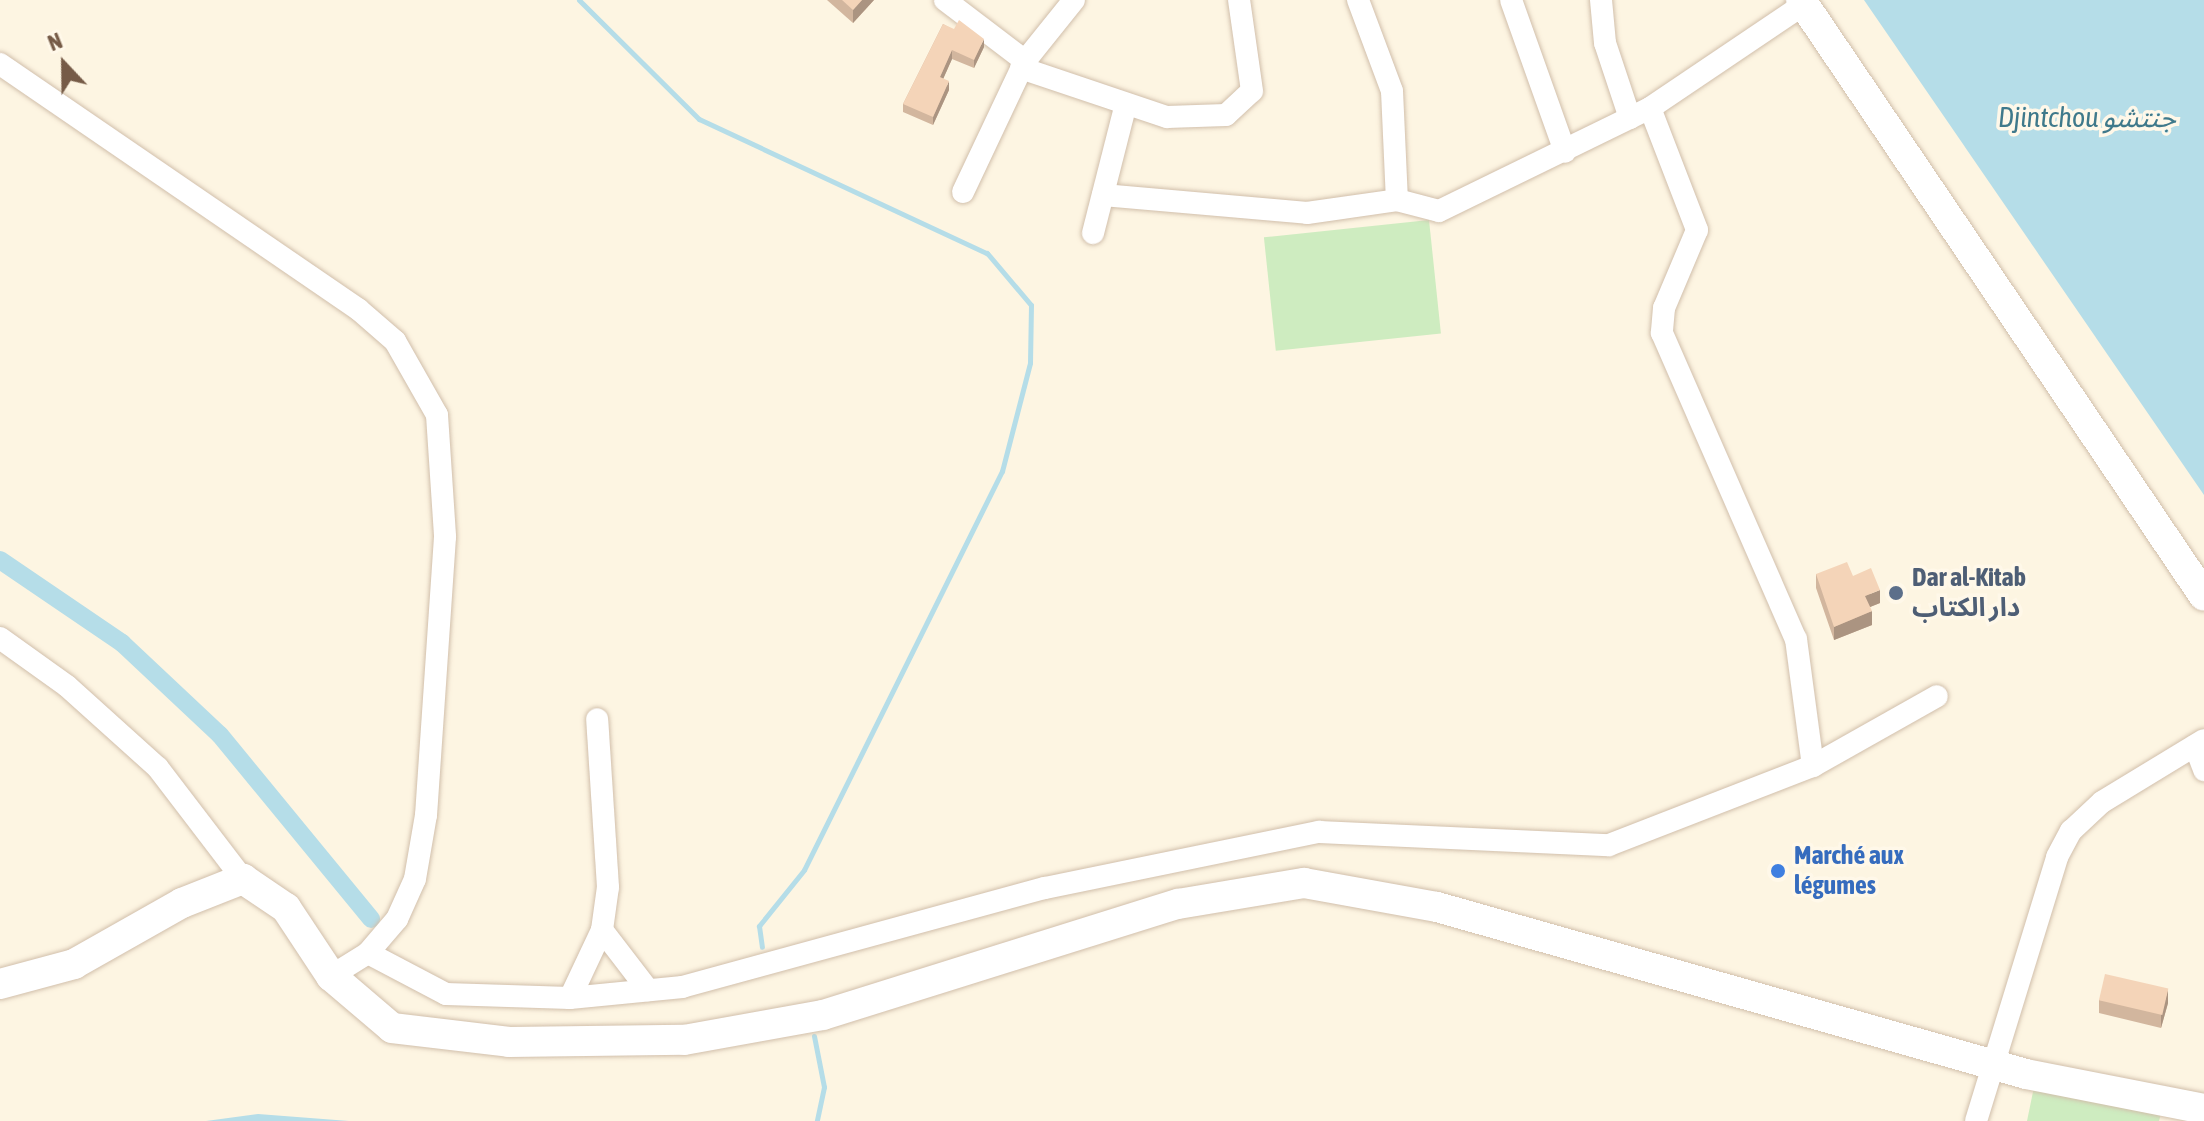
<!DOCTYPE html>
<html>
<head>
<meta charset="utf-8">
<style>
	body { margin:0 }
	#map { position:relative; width:2204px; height:1121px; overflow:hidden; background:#fdf5e2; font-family:"Asap Condensed","Noto Sans Arabic",sans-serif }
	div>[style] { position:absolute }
	.green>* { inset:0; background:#ceecc0; transform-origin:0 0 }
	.water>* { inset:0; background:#b5dde8 }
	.stream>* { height:5px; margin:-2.5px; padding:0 2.5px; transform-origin:2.5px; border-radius:2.5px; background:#b5dde8 }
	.canal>* { height:18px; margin:-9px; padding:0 9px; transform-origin:9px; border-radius:9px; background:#b5dde8 }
	.roads { filter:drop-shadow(0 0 2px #d1bfab) drop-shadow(0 0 2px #d1bfab) }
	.street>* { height:22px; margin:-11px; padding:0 11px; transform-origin:11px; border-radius:11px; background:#fff }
	.secondary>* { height:30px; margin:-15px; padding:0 15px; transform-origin:15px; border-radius:15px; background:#fff }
	.wall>* { inset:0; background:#d2b69e }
	.shaded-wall>* { inset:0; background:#ab9481 }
	.building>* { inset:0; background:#f4d4b8; transform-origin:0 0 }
	.dots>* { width:22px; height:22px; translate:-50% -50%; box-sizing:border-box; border:4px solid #fff8e9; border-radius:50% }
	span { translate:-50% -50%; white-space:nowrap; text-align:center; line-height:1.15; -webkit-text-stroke:7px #fff8e9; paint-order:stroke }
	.service-label { font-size:26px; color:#4e5e75; font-weight:700 }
	.left { translate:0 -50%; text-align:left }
	.shop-label { font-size:26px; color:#366cbe; font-weight:700 }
	.water-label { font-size:28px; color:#3f798b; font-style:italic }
	.north { position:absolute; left:24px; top:24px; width:80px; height:80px; -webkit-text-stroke:6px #fff8e9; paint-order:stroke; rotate:338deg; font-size:22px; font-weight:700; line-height:32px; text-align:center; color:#765b47 }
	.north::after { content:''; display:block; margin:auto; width:28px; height:36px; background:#765b47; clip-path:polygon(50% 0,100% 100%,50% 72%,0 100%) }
</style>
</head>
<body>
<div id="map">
	<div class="green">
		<div style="left:1429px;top:220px;width:114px;height:166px;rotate:84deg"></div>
		<div style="clip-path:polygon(2034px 1087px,2161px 1113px,2159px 1121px,2027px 1121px)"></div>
	</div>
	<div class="water">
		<div style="clip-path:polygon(1864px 0,2204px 0,2204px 495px)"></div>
		<div style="clip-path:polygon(258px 1114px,349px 1121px,206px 1121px)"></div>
	</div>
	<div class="stream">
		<div style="left:579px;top:0;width:169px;rotate:44.8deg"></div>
		<div style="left:699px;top:119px;width:318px;rotate:25deg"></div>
		<div style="left:987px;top:253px;width:68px;rotate:49.8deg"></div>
		<div style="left:1031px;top:305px;width:58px;rotate:91deg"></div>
		<div style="left:1030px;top:363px;width:112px;rotate:104.5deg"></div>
		<div style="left:1002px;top:471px;width:445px;rotate:116.4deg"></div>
		<div style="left:804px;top:870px;width:72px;rotate:128.8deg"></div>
		<div style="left:759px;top:926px;width:21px;rotate:82deg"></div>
		<div style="left:814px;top:1036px;width:52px;rotate:78.9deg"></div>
		<div style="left:824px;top:1087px;width:35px;rotate:102deg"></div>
	</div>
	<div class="canal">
		<div style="left:0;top:560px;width:148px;rotate:34.2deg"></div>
		<div style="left:122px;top:643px;width:134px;rotate:43.2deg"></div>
		<div style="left:220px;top:735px;width:238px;rotate:50.6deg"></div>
	</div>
	<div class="roads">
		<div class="street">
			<div style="left:945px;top:0;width:101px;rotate:37.3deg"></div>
			<div style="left:1358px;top:0;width:97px;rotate:69.5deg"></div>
			<div style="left:1392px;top:91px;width:109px;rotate:87.4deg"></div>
			<div style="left:1511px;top:0;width:161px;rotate:70.4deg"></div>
			<div style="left:1601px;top:0;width:43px;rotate:84.7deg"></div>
			<div style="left:1605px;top:43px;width:79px;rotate:71.6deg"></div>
			<div style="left:0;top:64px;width:434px;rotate:34.4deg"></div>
			<div style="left:358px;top:309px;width:49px;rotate:40.9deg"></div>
			<div style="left:395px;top:341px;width:85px;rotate:60.4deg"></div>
			<div style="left:437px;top:415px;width:122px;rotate:86.2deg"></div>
			<div style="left:445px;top:537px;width:279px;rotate:93.9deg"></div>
			<div style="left:426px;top:815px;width:65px;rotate:99.8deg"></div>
			<div style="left:415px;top:879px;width:44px;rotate:114.2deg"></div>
			<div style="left:397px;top:919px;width:45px;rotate:130.5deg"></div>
			<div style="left:368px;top:953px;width:44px;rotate:148.1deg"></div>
			<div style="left:1021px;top:68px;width:154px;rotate:18.6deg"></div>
			<div style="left:1167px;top:117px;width:59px;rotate:-1.9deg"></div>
			<div style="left:1226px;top:115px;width:35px;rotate:-43deg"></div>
			<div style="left:1252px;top:91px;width:92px;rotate:-98.1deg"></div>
			<div style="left:1650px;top:108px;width:131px;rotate:68.9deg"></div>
			<div style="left:1697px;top:230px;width:85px;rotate:112.9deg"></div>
			<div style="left:1664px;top:308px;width:25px;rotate:95deg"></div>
			<div style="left:1662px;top:333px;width:334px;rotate:66.4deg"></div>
			<div style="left:1796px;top:639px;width:128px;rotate:82.4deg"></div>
			<div style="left:963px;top:192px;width:145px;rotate:-64.7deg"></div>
			<div style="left:1025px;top:61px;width:78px;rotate:-51.2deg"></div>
			<div style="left:1103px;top:195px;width:205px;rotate:5deg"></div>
			<div style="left:1307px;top:213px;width:91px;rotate:-8.2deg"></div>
			<div style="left:1397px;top:200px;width:43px;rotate:14.7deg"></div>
			<div style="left:1439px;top:211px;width:235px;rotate:-26deg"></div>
			<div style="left:1650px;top:108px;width:186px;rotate:-34deg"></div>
			<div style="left:1093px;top:233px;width:133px;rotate:-75.7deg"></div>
			<div style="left:0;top:638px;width:82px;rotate:35.6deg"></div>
			<div style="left:67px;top:686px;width:122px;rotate:42deg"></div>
			<div style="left:158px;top:768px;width:140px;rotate:52.6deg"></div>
			<div style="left:2195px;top:746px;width:26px;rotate:69deg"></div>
			<div style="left:602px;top:930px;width:76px;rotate:52.5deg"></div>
			<div style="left:368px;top:953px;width:88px;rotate:27.7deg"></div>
			<div style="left:446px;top:994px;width:124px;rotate:1.8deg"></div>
			<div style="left:570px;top:998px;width:113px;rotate:-5.6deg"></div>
			<div style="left:682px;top:987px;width:376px;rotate:-15.3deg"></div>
			<div style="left:1045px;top:888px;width:280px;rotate:-11.6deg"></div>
			<div style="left:1319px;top:832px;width:290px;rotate:2.6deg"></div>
			<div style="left:1609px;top:845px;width:219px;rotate:-21.2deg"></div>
			<div style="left:1813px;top:766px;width:142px;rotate:-29.4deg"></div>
			<div style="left:570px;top:998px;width:75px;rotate:-64.8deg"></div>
			<div style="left:602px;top:930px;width:43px;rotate:-82.1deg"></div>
			<div style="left:608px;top:887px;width:168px;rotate:-93.7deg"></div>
			<div style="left:1976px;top:1121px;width:276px;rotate:-72.9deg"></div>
			<div style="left:2057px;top:857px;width:30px;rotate:-62deg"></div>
			<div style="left:2071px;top:831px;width:42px;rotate:-43.1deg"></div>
			<div style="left:2102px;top:802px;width:119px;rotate:-31.3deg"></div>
		</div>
		<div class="secondary">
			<div style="left:1801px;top:0;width:719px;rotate:55.93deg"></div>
			<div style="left:0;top:984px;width:77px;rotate:-15.1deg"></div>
			<div style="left:74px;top:964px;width:124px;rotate:-29.5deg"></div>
			<div style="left:182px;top:903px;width:66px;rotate:-21.5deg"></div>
			<div style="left:243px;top:879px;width:52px;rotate:34deg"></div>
			<div style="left:286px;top:908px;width:82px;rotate:56.5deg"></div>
			<div style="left:331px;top:976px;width:80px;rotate:40.4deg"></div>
			<div style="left:392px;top:1028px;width:118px;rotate:6.8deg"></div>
			<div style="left:509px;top:1042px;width:175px;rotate:-0.7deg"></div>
			<div style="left:684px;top:1040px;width:141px;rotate:-10.2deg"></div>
			<div style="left:823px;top:1015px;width:372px;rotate:-17.4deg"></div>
			<div style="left:1178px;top:904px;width:128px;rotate:-9.5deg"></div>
			<div style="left:1304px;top:883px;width:135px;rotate:10.2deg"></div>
			<div style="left:1437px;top:907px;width:612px;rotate:15.83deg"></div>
			<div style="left:2026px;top:1074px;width:181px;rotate:11.1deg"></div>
		</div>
	</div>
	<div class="wall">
		<div style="clip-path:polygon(827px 0,874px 0,853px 23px)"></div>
		<div style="clip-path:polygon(943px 24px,984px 47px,974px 68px,952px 59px,943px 79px,949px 90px,933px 125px,903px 112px,903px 104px)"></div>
		<div style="clip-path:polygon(1816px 574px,1853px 576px,1880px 603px,1870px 607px,1872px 625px,1834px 640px,1816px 588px)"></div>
		<div style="clip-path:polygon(2099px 1000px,2168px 1003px,2161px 1028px,2099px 1013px)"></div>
	</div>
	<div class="shaded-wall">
		<div style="clip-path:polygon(862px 0,874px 0,853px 23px,853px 10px)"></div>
		<div style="clip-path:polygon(984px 39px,984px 47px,974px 68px,974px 60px)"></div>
		<div style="clip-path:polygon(952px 50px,952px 59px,940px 86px,940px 77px)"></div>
		<div style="clip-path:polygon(949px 81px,949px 90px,933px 125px,933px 117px)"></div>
		<div style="clip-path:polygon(1880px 590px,1880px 603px,1865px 609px,1865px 596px)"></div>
		<div style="clip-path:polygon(1872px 611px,1872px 625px,1834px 640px,1834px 627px)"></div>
		<div style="clip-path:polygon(2168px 989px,2168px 1003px,2161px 1028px,2161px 1015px)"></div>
	</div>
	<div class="building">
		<div style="clip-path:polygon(842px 0,862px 0,853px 10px)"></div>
		<div style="clip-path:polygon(959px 20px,984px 39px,974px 60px,952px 50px,940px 77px,949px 81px,933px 117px,903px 104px,943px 24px,954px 29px)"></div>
		<div style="clip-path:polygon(1847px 562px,1853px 576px,1871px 568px,1880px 590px,1865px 596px,1872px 611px,1834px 627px,1816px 574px)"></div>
		<div style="left:2105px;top:974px;width:65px;height:27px;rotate:13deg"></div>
	</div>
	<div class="dots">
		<div style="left:1896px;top:593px;background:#5c6f8a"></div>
		<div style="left:1778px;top:871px;background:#3f7fe0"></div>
	</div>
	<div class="service-label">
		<span class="left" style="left:1912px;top:593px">Dar al-Kitab<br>دار الكتاب</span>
	</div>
	<div class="shop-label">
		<span class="left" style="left:1794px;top:871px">Marché aux<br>légumes</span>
	</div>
	<div class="water-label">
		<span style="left:2087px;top:117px">Djintchou جنتشو</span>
	</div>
	<div class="north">N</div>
</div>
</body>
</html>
